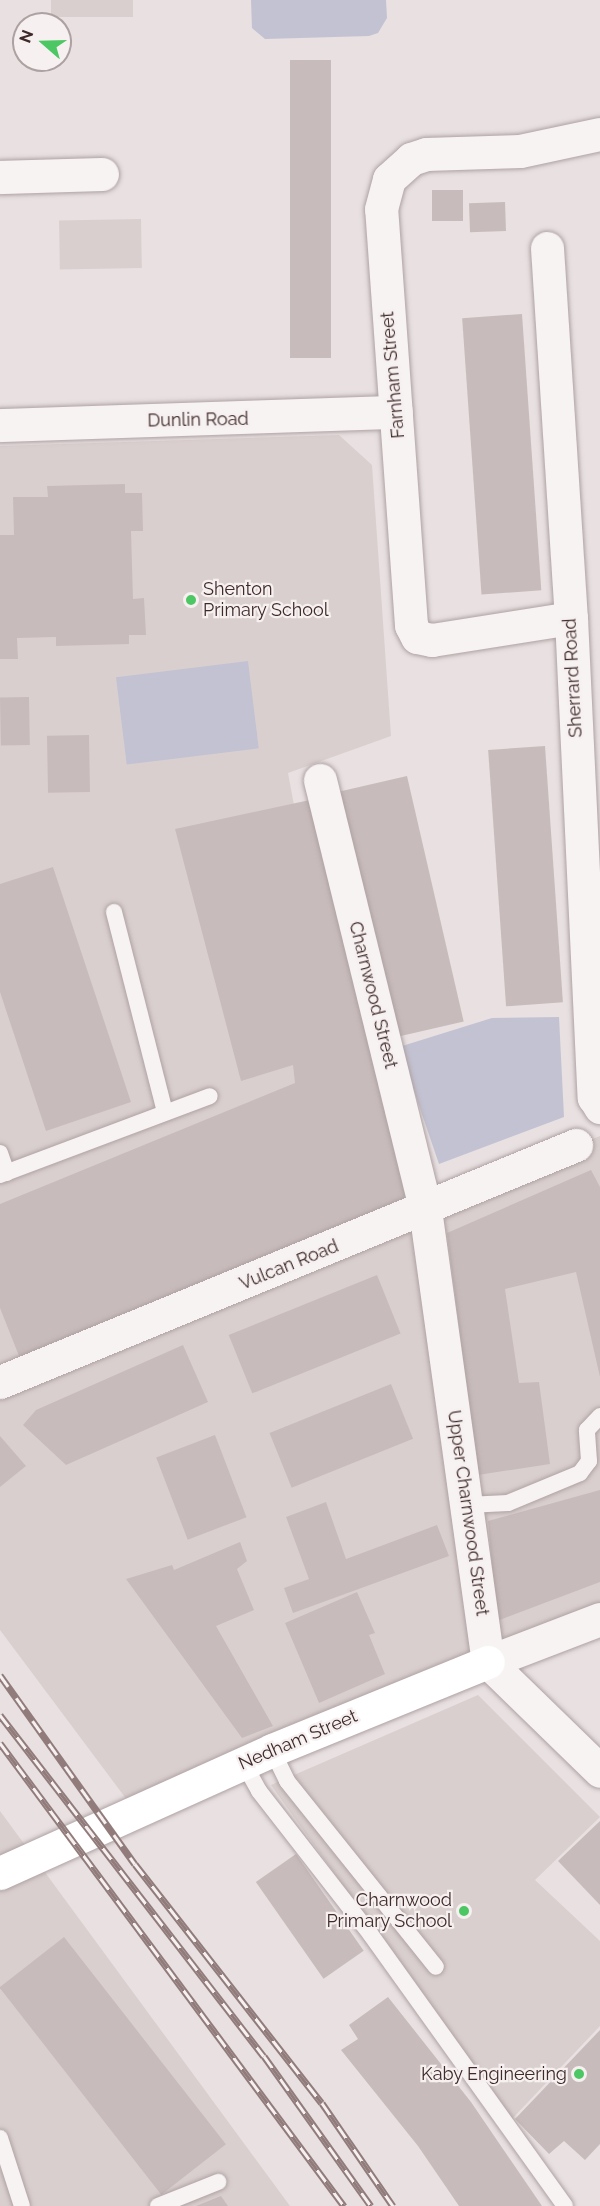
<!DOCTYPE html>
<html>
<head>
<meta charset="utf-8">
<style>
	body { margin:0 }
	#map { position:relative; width:600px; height:2206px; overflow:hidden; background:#e8e0e1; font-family:Raleway,sans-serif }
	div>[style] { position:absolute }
	.built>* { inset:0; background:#dacfcf; transform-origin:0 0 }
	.green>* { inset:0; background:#c3c2d2; transform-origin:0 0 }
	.building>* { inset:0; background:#c8bbbb; transform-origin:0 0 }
	.roads { filter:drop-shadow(0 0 2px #afa2a3) drop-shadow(0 0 2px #afa2a3) }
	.lane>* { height:16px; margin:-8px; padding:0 8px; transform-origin:8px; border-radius:8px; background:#f7f3f3 }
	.street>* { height:33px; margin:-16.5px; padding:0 16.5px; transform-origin:16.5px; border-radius:16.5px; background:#f7f3f3 }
	.secondary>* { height:33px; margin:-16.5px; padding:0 16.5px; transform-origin:16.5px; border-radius:16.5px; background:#fff }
	.rail>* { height:7px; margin-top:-3.5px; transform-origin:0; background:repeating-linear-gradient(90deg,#f6f0f0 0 14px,#917b7b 0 28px); box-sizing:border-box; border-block:2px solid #917b7b }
	.dots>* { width:16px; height:16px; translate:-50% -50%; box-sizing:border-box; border:3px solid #f6f0f0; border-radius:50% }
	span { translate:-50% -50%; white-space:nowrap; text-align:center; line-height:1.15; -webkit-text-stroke:4.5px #f6f0f0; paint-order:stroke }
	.street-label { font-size:18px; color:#3f2a2a }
	.poi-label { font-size:18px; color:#3f2a2a }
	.left { translate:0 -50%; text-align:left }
	.right { translate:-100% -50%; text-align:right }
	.north { position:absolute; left:12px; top:12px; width:60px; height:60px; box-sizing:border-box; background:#f6f0f0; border:2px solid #ada1a1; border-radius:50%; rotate:290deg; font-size:16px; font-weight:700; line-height:24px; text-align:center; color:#3f2a2a }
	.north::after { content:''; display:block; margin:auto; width:21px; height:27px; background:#4cc763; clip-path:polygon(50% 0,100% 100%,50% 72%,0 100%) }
</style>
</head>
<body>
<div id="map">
	<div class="built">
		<div style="left:51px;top:0;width:82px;height:17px"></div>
		<div style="left:141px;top:219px;width:49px;height:82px;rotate:89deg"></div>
		<div style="clip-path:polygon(339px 435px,372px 465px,391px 736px,288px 773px,364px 1182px,0 1367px,0 446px)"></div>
		<div style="clip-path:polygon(600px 1136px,600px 1619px,136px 1812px,0 1630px,0 1382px)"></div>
		<div style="clip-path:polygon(478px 1695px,600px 1817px,535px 1880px,600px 1941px,600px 2026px,511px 2120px,271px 1785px)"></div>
		<div style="clip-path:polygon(0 1811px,33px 1856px,290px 2206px,0 2206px)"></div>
	</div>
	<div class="green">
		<div style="clip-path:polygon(251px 0,386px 0,387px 18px,378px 33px,369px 36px,265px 39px,252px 28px)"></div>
		<div style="left:248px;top:661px;width:88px;height:133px;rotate:83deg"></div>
		<div style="clip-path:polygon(559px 1017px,564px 1117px,439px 1164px,399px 1047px,492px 1018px)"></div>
	</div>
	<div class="building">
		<div style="left:290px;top:60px;width:41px;height:298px"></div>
		<div style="left:432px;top:190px;width:31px;height:31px"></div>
		<div style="left:505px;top:202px;width:29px;height:36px;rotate:88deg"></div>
		<div style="left:522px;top:314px;width:277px;height:60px;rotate:86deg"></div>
		<div style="clip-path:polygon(125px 484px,125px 493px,142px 493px,143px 531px,131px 531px,133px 599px,144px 598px,146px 635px,129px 635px,129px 644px,56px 646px,56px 637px,17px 638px,18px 659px,0 659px,0 535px,14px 535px,13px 497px,48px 497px,47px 486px)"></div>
		<div style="left:29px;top:697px;width:48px;height:29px;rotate:89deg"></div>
		<div style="left:89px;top:735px;width:57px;height:42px;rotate:89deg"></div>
		<div style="left:545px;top:746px;width:257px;height:57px;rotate:86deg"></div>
		<div style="left:407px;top:776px;width:252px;height:69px;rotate:77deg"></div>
		<div style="clip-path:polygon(310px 800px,408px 1200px,21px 1361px,0 1308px,0 1204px,295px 1083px,293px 1065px,241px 1081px,175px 829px)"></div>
		<div style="clip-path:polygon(53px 867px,131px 1102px,46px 1131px,0 992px,0 884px)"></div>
		<div style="clip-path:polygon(591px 1170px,600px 1187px,600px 1377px,576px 1272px,505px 1289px,519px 1383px,539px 1382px,550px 1464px,478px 1475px,447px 1233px)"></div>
		<div style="left:377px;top:1275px;width:63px;height:160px;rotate:68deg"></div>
		<div style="clip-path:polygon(183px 1345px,208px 1402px,66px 1465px,23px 1425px,36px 1410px)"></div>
		<div style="left:391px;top:1384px;width:59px;height:131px;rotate:68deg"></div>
		<div style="left:215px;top:1435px;width:88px;height:63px;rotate:69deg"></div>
		<div style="clip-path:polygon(0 1436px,26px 1466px,0 1487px)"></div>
		<div style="clip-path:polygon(600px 1490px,600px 1582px,497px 1621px,488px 1521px)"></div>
		<div style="clip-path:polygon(326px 1502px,346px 1559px,437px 1525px,449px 1556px,293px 1613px,284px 1588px,309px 1579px,286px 1517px)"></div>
		<div style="clip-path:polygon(240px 1542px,247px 1561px,237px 1569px,254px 1610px,216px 1626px,273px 1726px,242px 1738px,126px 1579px,172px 1565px,174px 1570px)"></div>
		<div style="clip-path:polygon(357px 1592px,375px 1633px,369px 1635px,385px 1674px,319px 1703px,285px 1623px)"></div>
		<div style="clip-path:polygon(600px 1821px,600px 1905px,558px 1861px)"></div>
		<div style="left:296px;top:1854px;width:118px;height:49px;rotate:55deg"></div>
		<div style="left:64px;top:1937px;width:263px;height:82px;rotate:52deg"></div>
		<div style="clip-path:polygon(388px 1997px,471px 2102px,542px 2206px,459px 2206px,418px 2146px,341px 2050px,358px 2039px,349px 2025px)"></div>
		<div style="clip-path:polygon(600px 2030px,600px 2144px,585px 2160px,564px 2141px,549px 2154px,515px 2119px)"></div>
		<div style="clip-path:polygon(221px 2196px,228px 2206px,196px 2206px)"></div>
	</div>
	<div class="roads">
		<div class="lane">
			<div style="left:114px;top:912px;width:206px;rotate:75.7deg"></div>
			<div style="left:0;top:1153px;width:21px;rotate:71deg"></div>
			<div style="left:0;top:1175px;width:224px;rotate:-20.6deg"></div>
			<div style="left:467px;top:1505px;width:41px;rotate:-2.8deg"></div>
			<div style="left:508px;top:1503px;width:78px;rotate:-22.6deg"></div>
			<div style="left:580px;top:1473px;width:15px;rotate:-53deg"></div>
			<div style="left:589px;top:1461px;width:31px;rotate:-94deg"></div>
			<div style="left:587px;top:1430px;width:19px;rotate:-47deg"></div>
			<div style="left:272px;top:1750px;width:34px;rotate:64deg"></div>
			<div style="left:287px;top:1781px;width:238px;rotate:51.3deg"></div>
			<div style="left:243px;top:1762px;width:33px;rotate:61deg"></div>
			<div style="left:259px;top:1791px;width:182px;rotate:52.1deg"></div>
			<div style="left:371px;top:1935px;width:333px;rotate:54.4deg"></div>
			<div style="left:0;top:2138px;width:71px;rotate:72.1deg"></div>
			<div style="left:158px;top:2206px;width:65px;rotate:-21.8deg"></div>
		</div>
		<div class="street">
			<div style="left:0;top:177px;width:102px;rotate:-1.7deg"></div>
			<div style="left:547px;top:248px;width:371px;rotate:86.3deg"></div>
			<div style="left:571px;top:618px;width:480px;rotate:87.3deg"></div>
			<div style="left:594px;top:1097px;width:12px;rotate:59deg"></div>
			<div style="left:0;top:425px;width:396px;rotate:-1.9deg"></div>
			<div style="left:571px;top:618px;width:141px;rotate:171deg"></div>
			<div style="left:432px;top:640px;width:15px;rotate:-169deg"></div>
			<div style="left:417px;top:637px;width:13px;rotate:-117deg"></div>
			<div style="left:411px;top:625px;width:417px;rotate:-94.1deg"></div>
			<div style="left:381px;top:209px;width:31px;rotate:-75deg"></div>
			<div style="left:389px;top:179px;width:30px;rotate:-42deg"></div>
			<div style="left:411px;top:159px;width:16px;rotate:-18deg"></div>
			<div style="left:426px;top:154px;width:94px;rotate:-1.8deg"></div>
			<div style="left:520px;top:151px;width:82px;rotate:-12deg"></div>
			<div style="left:320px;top:780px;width:442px;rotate:76.2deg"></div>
			<div style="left:425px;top:1209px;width:457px;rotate:82.1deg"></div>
			<div style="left:488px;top:1662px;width:156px;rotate:44.2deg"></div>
			<div style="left:0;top:1382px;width:623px;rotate:-22.37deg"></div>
			<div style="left:488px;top:1662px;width:120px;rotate:-21deg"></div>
		</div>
		<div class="secondary">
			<div style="left:0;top:1873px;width:299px;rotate:-24.3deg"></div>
			<div style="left:272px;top:1750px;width:233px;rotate:-22.2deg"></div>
		</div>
	</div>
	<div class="rail">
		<div style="left:0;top:1675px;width:232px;rotate:54.5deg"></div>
		<div style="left:135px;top:1864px;width:303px;rotate:52deg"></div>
		<div style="left:322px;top:2103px;width:125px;rotate:55.4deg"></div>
		<div style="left:0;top:1715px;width:431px;rotate:52.3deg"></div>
		<div style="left:264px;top:2056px;width:184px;rotate:54.5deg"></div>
		<div style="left:0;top:1743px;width:577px;rotate:53.39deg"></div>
	</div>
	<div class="dots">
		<div style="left:191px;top:600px;background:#4cc763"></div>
		<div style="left:464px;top:1911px;background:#4cc763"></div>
		<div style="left:579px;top:2074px;background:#4cc763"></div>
	</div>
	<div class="street-label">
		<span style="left:393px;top:375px;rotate:-95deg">Farnham Street</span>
		<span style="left:198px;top:420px;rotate:-1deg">Dunlin Road</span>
		<span style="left:573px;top:678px;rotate:-93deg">Sherrard Road</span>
		<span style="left:373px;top:995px;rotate:76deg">Charnwood Street</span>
		<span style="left:289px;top:1265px;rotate:-22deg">Vulcan Road</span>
		<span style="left:468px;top:1513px;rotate:82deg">Upper Charnwood Street</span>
		<span style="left:298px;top:1740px;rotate:-23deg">Nedham Street</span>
	</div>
	<div class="poi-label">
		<span class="left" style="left:203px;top:600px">Shenton<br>Primary School</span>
		<span class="right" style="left:452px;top:1911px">Charnwood<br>Primary School</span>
		<span class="right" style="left:567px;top:2074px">Kaby Engineering</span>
	</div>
	<div class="north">N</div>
</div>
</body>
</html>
